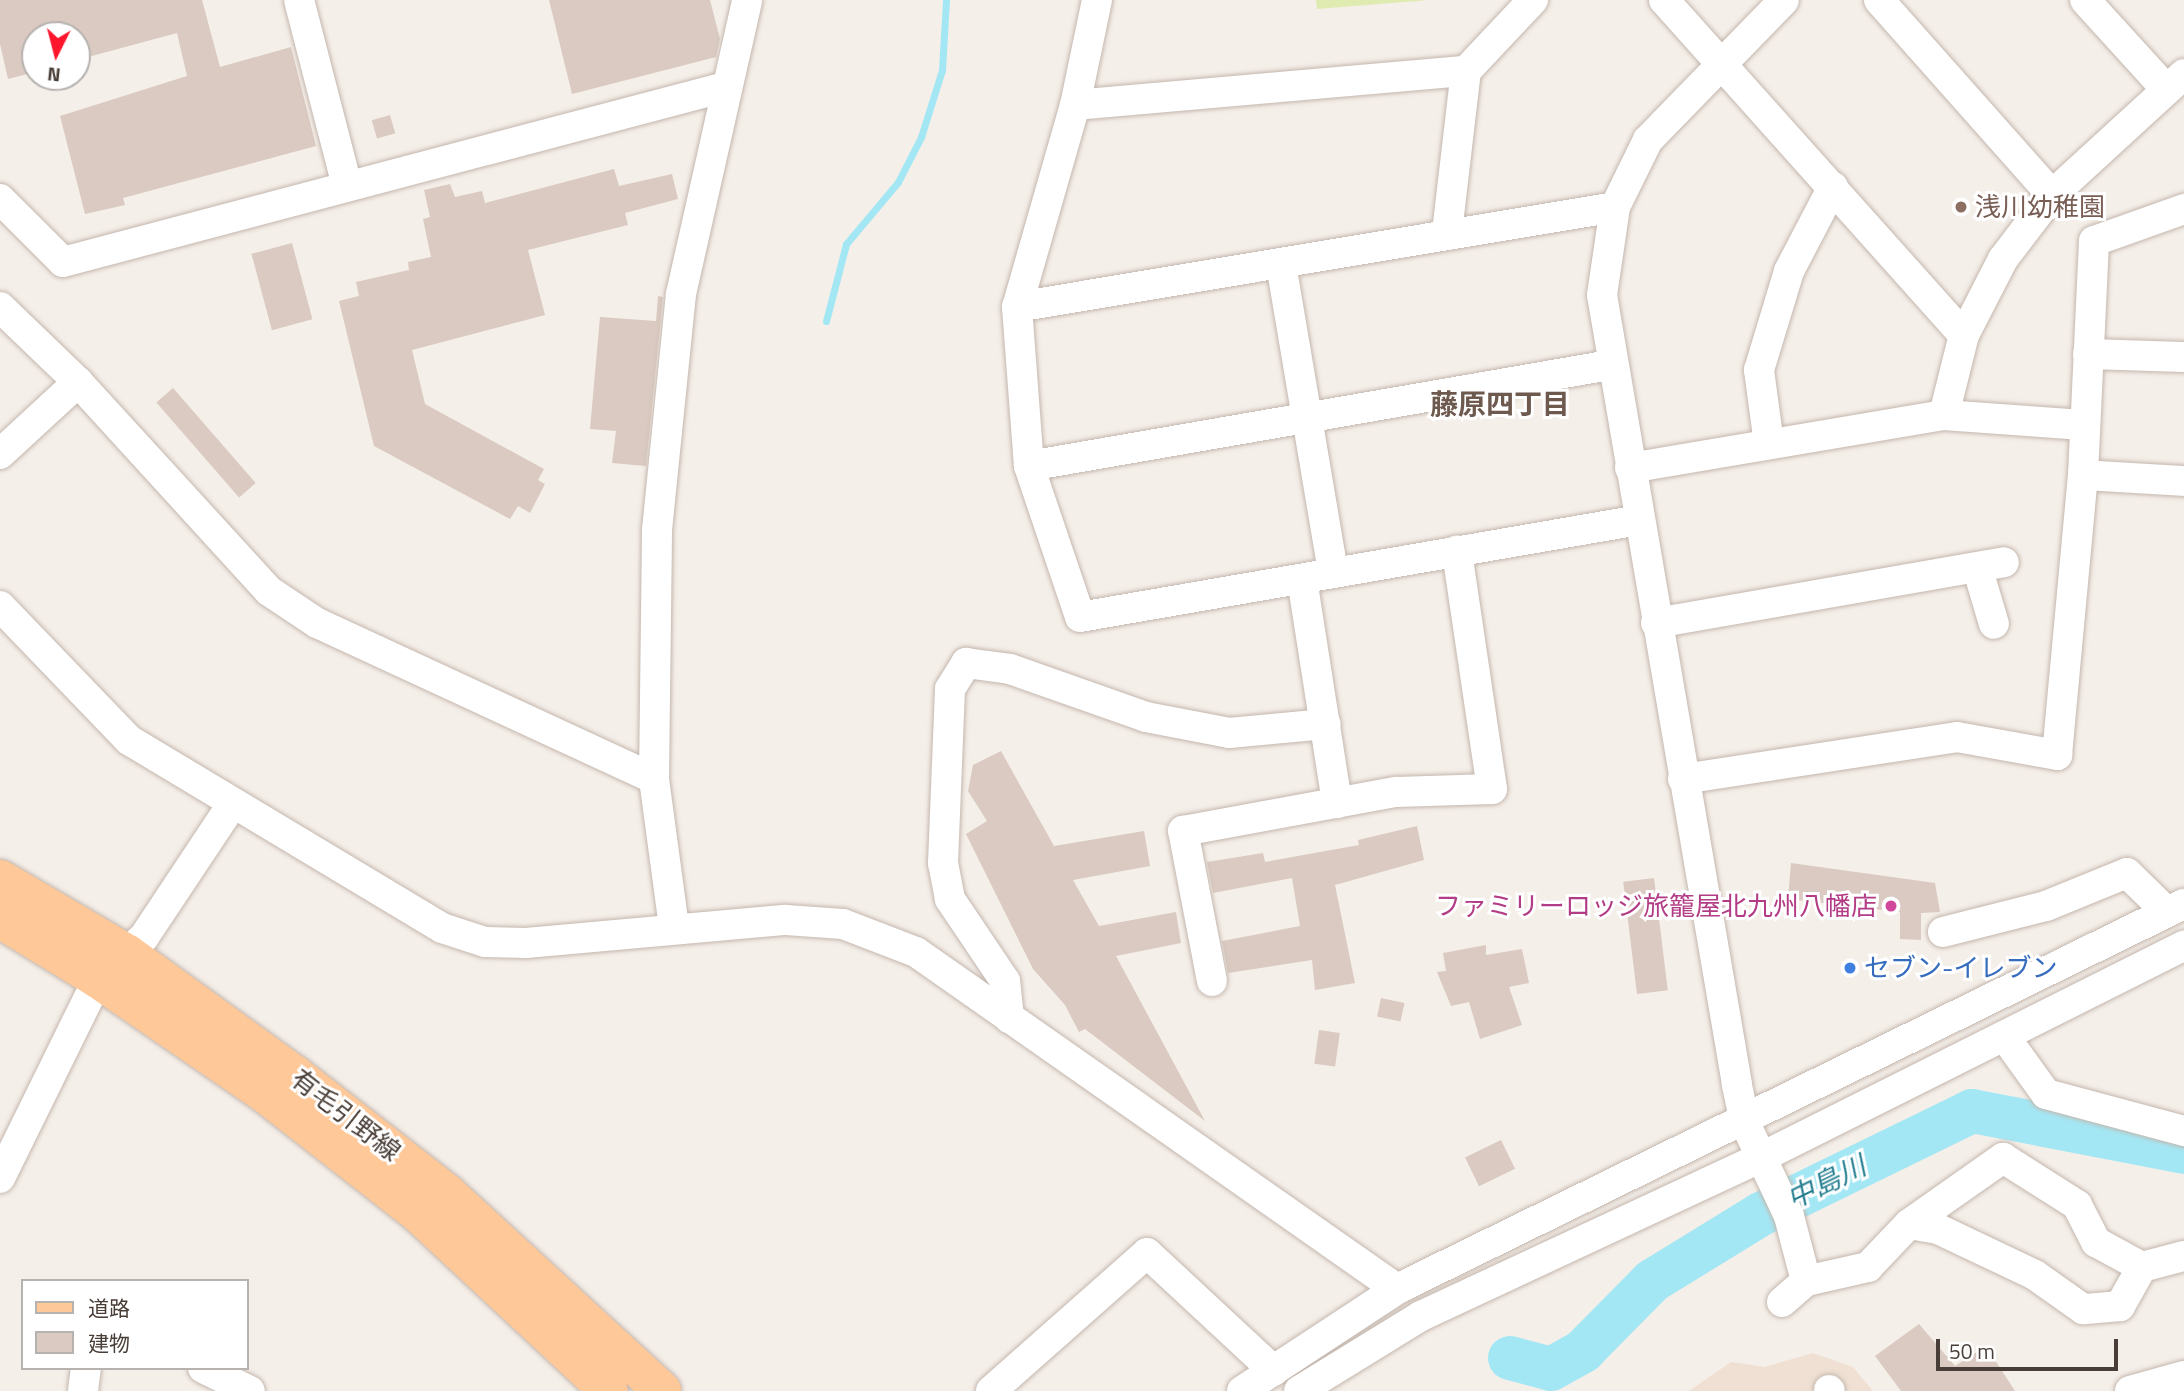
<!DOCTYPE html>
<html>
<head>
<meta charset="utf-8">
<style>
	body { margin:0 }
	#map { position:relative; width:2184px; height:1391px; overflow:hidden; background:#f5efe9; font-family:"Titillium Web","Noto Sans JP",sans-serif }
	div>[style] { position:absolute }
	.education>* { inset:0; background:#efe0d3 }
	.green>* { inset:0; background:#dfebb1 }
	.stream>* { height:7px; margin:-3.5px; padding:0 3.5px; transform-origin:3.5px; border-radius:3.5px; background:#a4e7f4 }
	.river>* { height:44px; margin:-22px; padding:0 22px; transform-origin:22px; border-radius:22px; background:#a4e7f4 }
	.building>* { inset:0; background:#dacac1; transform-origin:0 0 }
	.roads { filter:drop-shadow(0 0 2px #c4b7ae) drop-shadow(0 0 2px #c4b7ae) }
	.minor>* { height:30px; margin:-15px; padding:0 15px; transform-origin:15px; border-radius:15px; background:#fff }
	.major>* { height:38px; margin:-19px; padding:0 19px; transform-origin:19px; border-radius:19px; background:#ffc898 }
	.dots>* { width:19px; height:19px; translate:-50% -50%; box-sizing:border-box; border:4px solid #fff; border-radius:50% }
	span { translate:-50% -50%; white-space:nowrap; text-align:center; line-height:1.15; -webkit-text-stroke:6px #fff; paint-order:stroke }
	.education-label { font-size:26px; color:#785e54 }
	.left { translate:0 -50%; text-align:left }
	.hotel-label { font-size:26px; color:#b23c85 }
	.right { translate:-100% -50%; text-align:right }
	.shop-label { font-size:26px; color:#366cbe }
	.street-label { font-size:26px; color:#493e37 }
	.neighbourhood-label { font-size:28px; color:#6d594e; font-weight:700 }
	.water-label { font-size:28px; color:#247e90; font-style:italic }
	.legend { position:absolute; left:21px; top:1279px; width:228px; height:91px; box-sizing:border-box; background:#fff; border:2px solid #b6b2af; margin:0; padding:9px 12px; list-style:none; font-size:21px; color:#493e37 }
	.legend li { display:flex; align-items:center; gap:14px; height:35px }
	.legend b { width:35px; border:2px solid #b6b2af }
	.north { position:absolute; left:21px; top:21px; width:70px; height:70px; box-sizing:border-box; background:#fff; border:2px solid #b6b2af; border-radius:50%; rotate:186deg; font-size:19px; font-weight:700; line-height:28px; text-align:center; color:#493e37 }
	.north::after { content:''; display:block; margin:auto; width:24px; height:32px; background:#ff162d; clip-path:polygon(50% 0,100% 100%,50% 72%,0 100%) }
	.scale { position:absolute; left:1936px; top:1339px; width:182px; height:32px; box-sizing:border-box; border:4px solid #493e37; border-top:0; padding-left:9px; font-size:21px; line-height:24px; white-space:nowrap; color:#493e37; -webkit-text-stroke:5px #fff; paint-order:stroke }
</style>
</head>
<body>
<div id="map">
	<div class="education">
		<div style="clip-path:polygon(1813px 1353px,1853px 1367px,1873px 1391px,1689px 1391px,1731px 1362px,1764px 1367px)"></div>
	</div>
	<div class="green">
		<div style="clip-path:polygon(1316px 0,1429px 0,1317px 9px)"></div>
	</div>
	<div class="stream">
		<div style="left:826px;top:321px;width:80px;rotate:-75.4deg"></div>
		<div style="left:846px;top:244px;width:81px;rotate:-50deg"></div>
		<div style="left:898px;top:182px;width:51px;rotate:-62.9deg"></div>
		<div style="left:921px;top:137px;width:70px;rotate:-72.6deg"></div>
		<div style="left:942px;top:70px;width:70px;rotate:-86.7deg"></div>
	</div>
	<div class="river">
		<div style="left:1510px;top:1358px;width:42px;rotate:15deg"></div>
		<div style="left:1551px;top:1369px;width:37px;rotate:-29deg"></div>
		<div style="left:1583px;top:1351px;width:98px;rotate:-45.4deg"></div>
		<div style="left:1652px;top:1281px;width:128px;rotate:-31.6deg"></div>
		<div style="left:1761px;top:1214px;width:235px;rotate:-26deg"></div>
		<div style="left:1972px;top:1111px;width:216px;rotate:10.9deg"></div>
	</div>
	<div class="building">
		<div style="clip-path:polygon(0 0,202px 0,220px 67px,291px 47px,316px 146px,123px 198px,125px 205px,85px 214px,60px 116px,187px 76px,177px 33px,77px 60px,77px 35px,35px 35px,35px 72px,8px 79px,0 44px)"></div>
		<div style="clip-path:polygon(549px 0,710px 0,720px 39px,716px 57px,572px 94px)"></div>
		<div style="left:390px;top:115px;width:19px;height:19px;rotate:74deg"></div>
		<div style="clip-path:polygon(614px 169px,619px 186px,672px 174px,678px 199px,625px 213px,628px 225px,528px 250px,545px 315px,412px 350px,425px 404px,544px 469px,538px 480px,545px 484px,530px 513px,518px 506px,510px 519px,374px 446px,339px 301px,359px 296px,356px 282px,409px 270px,408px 262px,431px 257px,423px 219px,430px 217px,424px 190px,450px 184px,455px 197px,482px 191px,485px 203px)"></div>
		<div style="left:292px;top:243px;width:79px;height:42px;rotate:75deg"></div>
		<div style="clip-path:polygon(658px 296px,663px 297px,646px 466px,612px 463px,616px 431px,590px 429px,600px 317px,656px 321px)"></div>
		<div style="left:173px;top:388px;width:126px;height:22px;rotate:49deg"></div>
		<div style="clip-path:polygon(1001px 751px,1054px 846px,1144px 831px,1150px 866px,1073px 880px,1099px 926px,1176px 912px,1181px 943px,1116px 956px,1205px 1121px,1085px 1029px,1079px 1032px,1065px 1005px,1033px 969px,966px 834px,987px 821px,968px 791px,973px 765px)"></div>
		<div style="clip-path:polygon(1417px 826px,1424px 860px,1335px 885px,1355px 983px,1315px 990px,1312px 960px,1228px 973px,1222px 941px,1300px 926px,1292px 878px,1213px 893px,1207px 862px,1263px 853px,1265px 862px,1359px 845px,1358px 840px)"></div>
		<div style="clip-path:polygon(1791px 863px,1935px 883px,1940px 912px,1921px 913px,1921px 940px,1900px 939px,1900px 912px,1788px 899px)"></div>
		<div style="left:1654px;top:878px;width:113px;height:31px;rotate:83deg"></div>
		<div style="clip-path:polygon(1486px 945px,1486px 955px,1522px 949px,1529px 983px,1509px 987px,1522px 1025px,1480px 1039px,1469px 1002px,1451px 1006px,1437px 972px,1446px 971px,1443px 953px)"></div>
		<div style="left:1381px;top:998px;width:24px;height:19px;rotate:12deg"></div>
		<div style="left:1319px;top:1030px;width:21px;height:34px;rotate:8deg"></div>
		<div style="left:1501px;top:1140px;width:32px;height:40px;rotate:64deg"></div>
		<div style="clip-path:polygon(1919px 1324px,1955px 1366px,1986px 1346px,2015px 1391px,1901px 1391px,1875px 1356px)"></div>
	</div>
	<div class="roads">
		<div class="minor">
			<div style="left:299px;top:0;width:192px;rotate:75.5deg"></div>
			<div style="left:1097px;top:0;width:107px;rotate:101.8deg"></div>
			<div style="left:1075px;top:105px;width:210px;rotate:106deg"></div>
			<div style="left:1017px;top:307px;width:159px;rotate:85.7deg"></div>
			<div style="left:1029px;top:466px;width:159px;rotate:71.3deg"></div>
			<div style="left:1080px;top:617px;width:567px;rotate:-9.84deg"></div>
			<div style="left:1664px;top:0;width:450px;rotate:48.2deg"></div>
			<div style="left:1879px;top:0;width:261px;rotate:48.4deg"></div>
			<div style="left:2085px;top:0;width:120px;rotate:47.7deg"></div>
			<div style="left:1075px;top:105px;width:392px;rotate:-5deg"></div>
			<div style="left:0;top:199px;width:89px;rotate:45deg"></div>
			<div style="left:63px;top:262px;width:685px;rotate:-14.81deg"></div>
			<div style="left:1447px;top:232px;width:162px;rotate:-83.3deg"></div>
			<div style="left:1466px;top:71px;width:98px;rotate:-46.7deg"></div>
			<div style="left:1281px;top:264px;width:312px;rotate:80.4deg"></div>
			<div style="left:0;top:307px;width:108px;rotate:43.9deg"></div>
			<div style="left:78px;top:382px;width:283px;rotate:47.6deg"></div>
			<div style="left:269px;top:591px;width:58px;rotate:33.7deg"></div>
			<div style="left:317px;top:623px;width:371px;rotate:24.8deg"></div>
			<div style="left:1017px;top:307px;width:606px;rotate:-9.49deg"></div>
			<div style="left:2088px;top:354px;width:96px;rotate:1.8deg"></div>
			<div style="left:1944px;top:415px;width:82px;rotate:-76deg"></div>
			<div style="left:1964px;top:335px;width:85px;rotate:-62.8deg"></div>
			<div style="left:2003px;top:259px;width:81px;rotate:-52.6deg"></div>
			<div style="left:2052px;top:195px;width:179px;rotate:-42.5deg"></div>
			<div style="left:1769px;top:444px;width:75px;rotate:-97.7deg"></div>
			<div style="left:1759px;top:370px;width:103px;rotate:-73.1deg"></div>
			<div style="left:1789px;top:271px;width:95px;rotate:-62.4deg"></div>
			<div style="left:0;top:454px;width:106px;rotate:-42.7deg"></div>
			<div style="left:1029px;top:466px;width:590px;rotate:-9.86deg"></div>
			<div style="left:1630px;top:468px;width:318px;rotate:-9.6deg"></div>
			<div style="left:1944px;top:415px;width:139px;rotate:4.1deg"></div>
			<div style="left:2083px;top:475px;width:101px;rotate:3.4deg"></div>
			<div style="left:1978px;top:570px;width:56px;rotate:73.5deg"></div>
			<div style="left:1302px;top:579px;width:227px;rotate:81.1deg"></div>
			<div style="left:0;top:606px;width:186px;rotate:46.1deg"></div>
			<div style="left:129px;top:740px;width:365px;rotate:31deg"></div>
			<div style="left:442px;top:928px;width:45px;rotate:18deg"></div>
			<div style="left:485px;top:942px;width:41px;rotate:1.4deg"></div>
			<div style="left:526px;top:943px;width:261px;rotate:-5.1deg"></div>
			<div style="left:786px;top:920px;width:57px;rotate:4deg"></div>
			<div style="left:843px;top:924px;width:78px;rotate:21deg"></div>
			<div style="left:916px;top:952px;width:587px;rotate:35.02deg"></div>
			<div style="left:1656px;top:623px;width:353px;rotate:-9.9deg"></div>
			<div style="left:1683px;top:779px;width:277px;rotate:-8.7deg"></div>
			<div style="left:1957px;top:737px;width:102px;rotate:10.2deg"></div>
			<div style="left:2057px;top:755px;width:281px;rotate:-84.7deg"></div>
			<div style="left:2083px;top:475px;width:234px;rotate:-87.3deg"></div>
			<div style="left:2094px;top:241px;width:96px;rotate:-19.6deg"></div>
			<div style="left:674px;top:927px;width:149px;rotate:-97.7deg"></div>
			<div style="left:654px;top:779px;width:249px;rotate:-89.3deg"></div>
			<div style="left:657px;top:530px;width:237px;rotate:-84.2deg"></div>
			<div style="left:681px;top:294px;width:301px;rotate:-77.3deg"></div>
			<div style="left:1943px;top:932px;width:106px;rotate:-14.2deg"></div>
			<div style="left:2046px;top:906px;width:87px;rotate:-22.2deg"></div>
			<div style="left:2127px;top:873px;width:56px;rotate:44.3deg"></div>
			<div style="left:1212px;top:981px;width:153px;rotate:-100.9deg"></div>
			<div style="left:1183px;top:831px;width:217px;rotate:-10.4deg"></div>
			<div style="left:1396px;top:792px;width:96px;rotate:-1.8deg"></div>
			<div style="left:1492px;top:789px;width:241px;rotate:-98.4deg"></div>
			<div style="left:1009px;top:1018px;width:37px;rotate:-96deg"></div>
			<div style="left:1005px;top:981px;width:99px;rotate:-123.9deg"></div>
			<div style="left:950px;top:899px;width:37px;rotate:-101deg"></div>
			<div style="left:943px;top:863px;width:174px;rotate:-87.7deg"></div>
			<div style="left:950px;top:689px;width:31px;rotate:-58deg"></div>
			<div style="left:966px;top:663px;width:44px;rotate:7.8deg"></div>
			<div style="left:1010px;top:669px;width:144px;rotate:19.4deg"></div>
			<div style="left:1146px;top:717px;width:85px;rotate:10.9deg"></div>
			<div style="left:1229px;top:733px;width:97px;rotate:-5.3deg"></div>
			<div style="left:2005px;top:1037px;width:70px;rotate:54.3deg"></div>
			<div style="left:2046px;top:1094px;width:143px;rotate:15deg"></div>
			<div style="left:0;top:1178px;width:222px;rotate:-63.8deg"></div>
			<div style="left:98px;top:979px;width:62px;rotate:-42.4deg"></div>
			<div style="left:144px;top:937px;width:161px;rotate:-56.4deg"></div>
			<div style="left:2142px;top:1267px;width:43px;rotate:-14.7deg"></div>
			<div style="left:1806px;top:1281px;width:64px;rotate:-12.7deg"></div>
			<div style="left:1868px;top:1267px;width:59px;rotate:-46.4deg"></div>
			<div style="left:1909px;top:1224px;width:115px;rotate:-35.1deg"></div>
			<div style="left:2003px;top:1158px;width:88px;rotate:32.4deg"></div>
			<div style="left:2077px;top:1205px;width:42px;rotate:62.8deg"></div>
			<div style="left:2096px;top:1242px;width:52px;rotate:28.5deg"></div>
			<div style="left:2142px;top:1267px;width:45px;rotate:119.4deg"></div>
			<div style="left:2120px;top:1306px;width:37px;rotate:175deg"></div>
			<div style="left:2083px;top:1309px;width:59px;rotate:-144.7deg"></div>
			<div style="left:2035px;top:1275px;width:107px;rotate:-154.6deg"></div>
			<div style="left:1938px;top:1229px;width:29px;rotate:-170deg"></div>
			<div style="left:1782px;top:1302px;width:32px;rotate:-41deg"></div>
			<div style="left:1806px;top:1281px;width:67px;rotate:-104.7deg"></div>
			<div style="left:1789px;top:1216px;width:103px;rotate:-115.3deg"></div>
			<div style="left:1745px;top:1123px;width:40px;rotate:-102deg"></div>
			<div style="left:1737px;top:1084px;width:800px;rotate:-99.71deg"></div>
			<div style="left:1602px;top:295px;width:89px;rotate:-81.6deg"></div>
			<div style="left:1615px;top:207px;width:75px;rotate:-63.8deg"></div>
			<div style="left:1648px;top:140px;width:195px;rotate:-45.8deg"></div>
			<div style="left:203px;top:1368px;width:52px;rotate:26.1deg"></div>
			<div style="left:1829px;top:1390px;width:1px;rotate:45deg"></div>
			<div style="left:83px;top:1391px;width:23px;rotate:-83deg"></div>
			<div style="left:991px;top:1391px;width:208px;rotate:-41.5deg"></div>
			<div style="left:1147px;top:1253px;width:173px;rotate:42.9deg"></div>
			<div style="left:1242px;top:1391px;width:186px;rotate:-33.3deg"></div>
			<div style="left:1397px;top:1289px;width:876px;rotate:-26.07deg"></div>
			<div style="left:1299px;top:1391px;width:143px;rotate:-31.6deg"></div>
			<div style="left:1421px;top:1316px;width:376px;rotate:-25deg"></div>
			<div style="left:1762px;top:1157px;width:472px;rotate:-26.6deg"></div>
			<div style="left:2130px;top:1391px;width:56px;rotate:-15.5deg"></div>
		</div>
		<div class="major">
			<div style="left:0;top:879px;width:148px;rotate:30.4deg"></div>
			<div style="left:128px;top:954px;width:205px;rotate:35.9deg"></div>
			<div style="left:294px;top:1074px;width:194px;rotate:37.9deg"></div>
			<div style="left:447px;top:1193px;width:292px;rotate:42.6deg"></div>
			<div style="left:0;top:919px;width:115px;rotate:31.5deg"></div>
			<div style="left:98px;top:979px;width:201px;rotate:34.5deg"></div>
			<div style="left:264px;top:1093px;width:198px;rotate:38deg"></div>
			<div style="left:420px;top:1215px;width:258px;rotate:43deg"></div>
		</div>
	</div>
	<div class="dots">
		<div style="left:1961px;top:207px;background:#8d6e63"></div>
		<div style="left:1891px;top:906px;background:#d1479c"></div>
		<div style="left:1850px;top:968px;background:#3f7fe0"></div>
	</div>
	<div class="education-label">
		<span class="left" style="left:1975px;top:207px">浅川幼稚園</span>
	</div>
	<div class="hotel-label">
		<span class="right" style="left:1877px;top:906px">ファミリーロッジ旅籠屋北九州八幡店</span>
	</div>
	<div class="shop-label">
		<span class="left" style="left:1864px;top:968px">セブン-イレブン</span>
	</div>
	<div class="street-label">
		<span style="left:346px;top:1115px;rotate:38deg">有毛引野線</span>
	</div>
	<div class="neighbourhood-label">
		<span style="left:1500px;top:404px">藤原四丁目</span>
	</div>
	<div class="water-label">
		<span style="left:1826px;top:1182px;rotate:-26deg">中島川</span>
	</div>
	<ul class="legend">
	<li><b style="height:9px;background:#ffc898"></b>道路</li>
	<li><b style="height:19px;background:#dacac1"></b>建物</li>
	</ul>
	<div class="north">N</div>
	<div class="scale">50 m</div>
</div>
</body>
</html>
